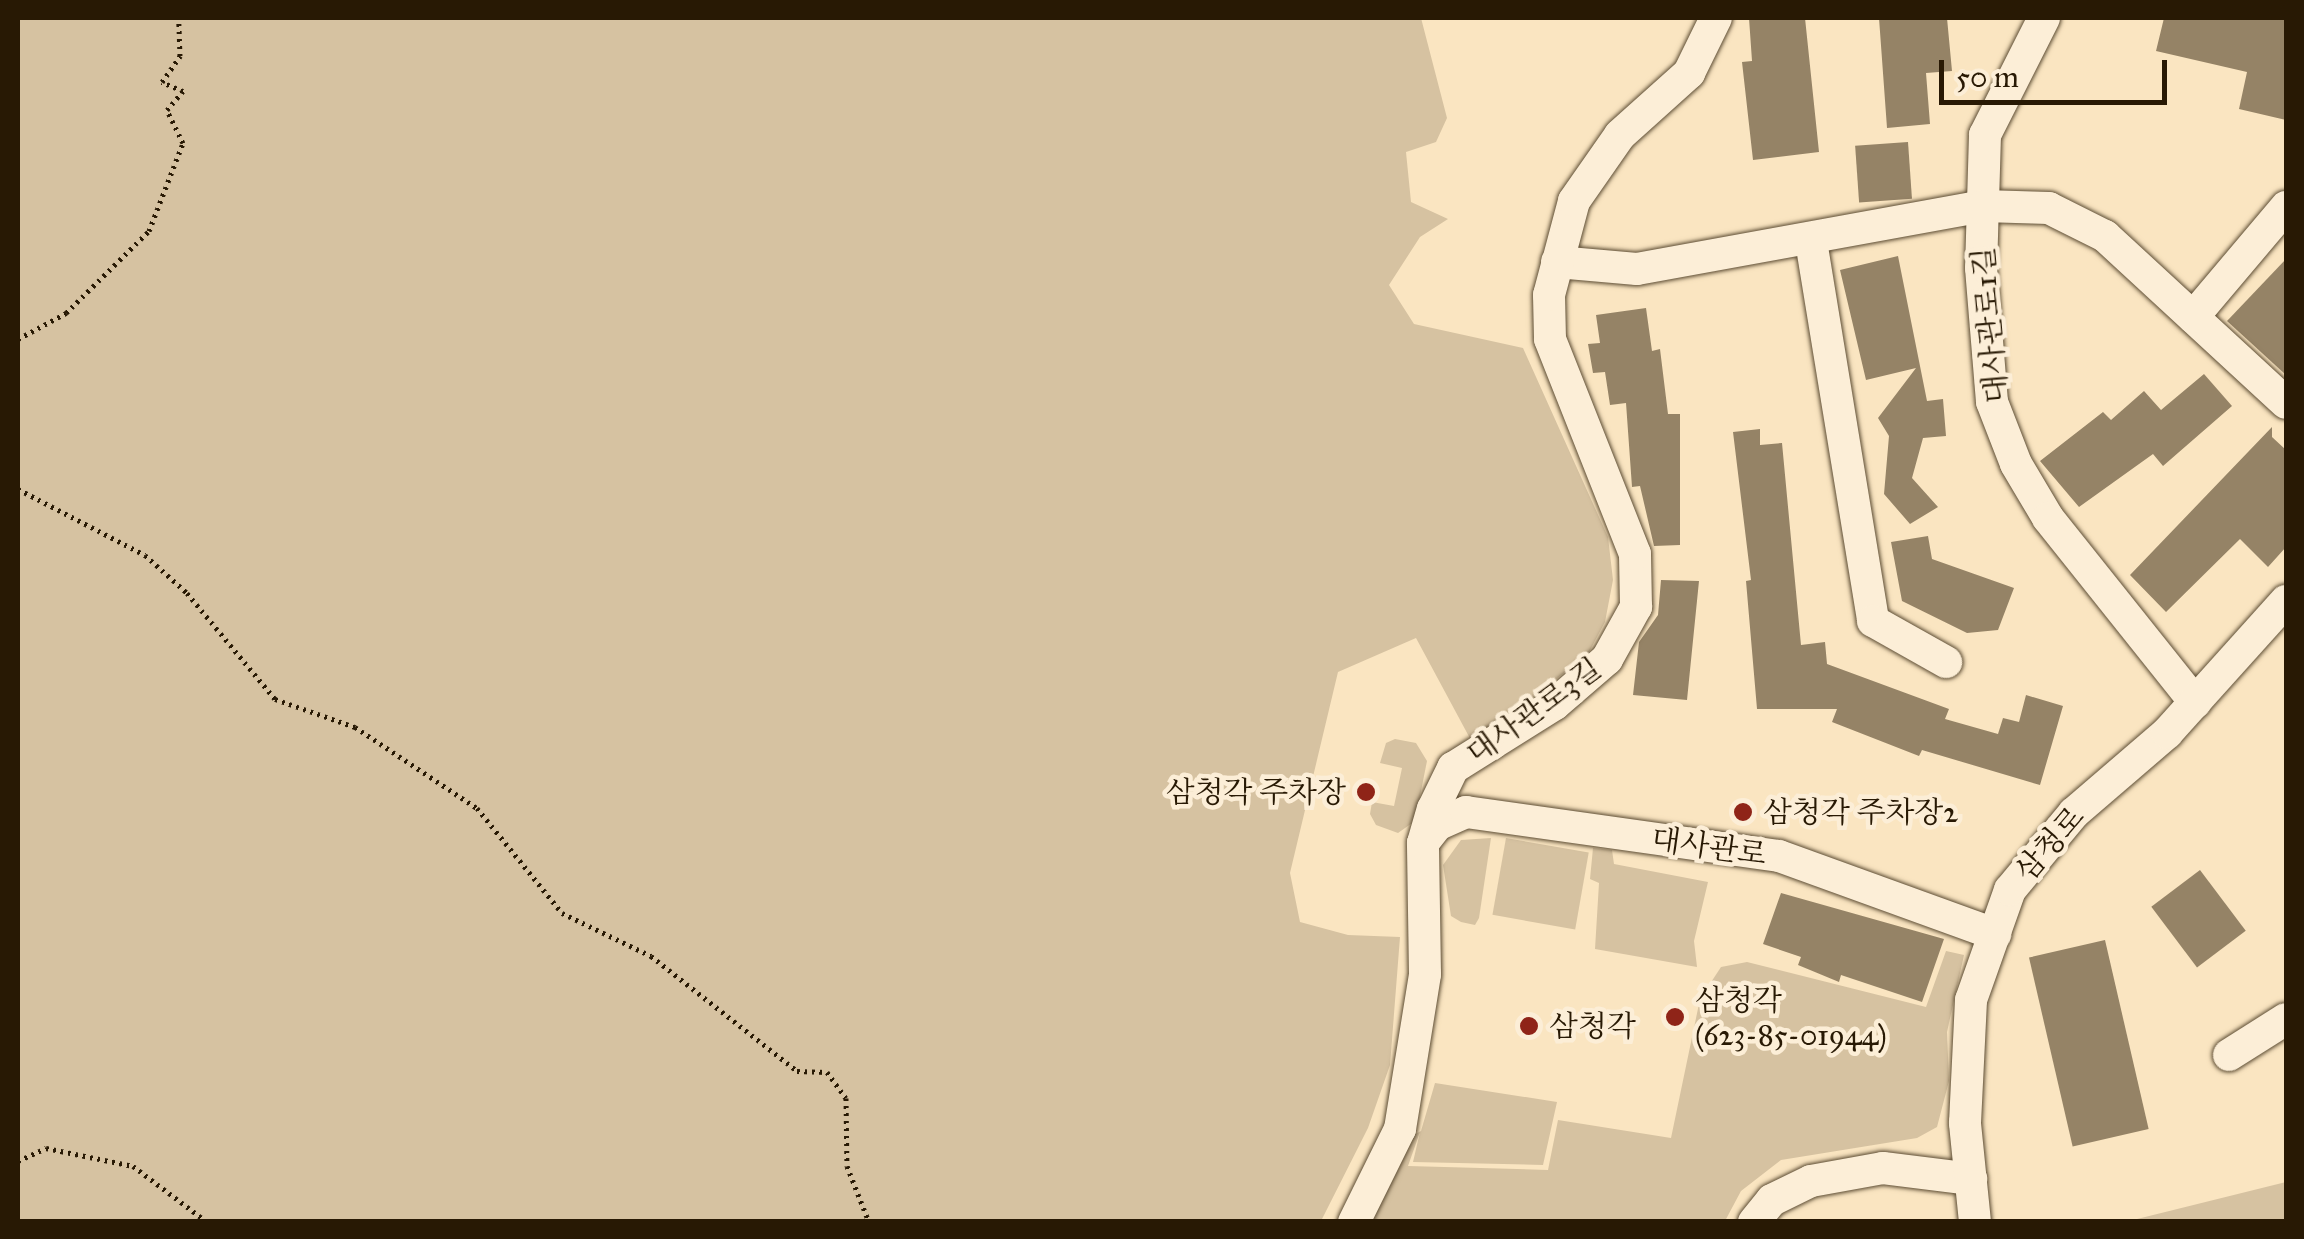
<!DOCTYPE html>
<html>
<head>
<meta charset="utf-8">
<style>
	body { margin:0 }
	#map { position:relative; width:2304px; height:1239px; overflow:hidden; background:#fae5c1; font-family:"IM FELL Great Primer","Noto Serif KR",serif }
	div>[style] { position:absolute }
	.green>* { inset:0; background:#d6c2a1; transform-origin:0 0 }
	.building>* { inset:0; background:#958366; transform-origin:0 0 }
	.path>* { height:5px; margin-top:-2.5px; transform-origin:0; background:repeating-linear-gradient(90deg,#281904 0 2.5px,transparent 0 7.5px) }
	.roads { filter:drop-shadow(0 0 2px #5c4c33) drop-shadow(0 0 2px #5c4c33) }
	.minor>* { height:32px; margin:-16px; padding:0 16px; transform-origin:16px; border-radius:16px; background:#fceed7 }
	.dots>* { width:28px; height:28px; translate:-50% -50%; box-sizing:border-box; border:5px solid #fceed7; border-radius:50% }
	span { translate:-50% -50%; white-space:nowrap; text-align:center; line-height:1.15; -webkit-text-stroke:9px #fceed7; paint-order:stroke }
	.street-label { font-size:30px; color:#281904 }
	.poi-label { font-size:30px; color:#281904 }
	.right { translate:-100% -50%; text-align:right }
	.left { translate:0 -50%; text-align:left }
	.frame { position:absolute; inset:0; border:20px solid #281904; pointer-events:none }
	.scale { position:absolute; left:1939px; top:60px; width:228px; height:45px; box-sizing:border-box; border:5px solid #281904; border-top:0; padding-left:12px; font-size:30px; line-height:35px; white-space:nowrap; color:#281904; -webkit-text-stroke:8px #fceed7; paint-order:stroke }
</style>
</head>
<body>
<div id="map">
	<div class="green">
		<div style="clip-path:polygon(18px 18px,1421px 18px,1447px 118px,1436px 142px,1406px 152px,1411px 202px,1448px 219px,1420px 237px,1389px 285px,1414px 324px,1523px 348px,1608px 537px,1613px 580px,1605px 622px,1588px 654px,1473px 744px,1416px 638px,1338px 672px,1290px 873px,1300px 922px,1348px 935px,1400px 937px,1390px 1065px,1368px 1128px,1321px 1221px,18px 1221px)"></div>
		<div style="clip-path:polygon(1395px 739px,1416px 743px,1427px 761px,1415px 821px,1398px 833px,1376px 825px,1370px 814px,1372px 802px,1394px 806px,1402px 768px,1380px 763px,1386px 743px)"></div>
		<div style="clip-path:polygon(1491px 838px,1479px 918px,1475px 925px,1461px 922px,1451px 916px,1443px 865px,1461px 840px)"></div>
		<div style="left:1506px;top:838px;width:84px;height:78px;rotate:10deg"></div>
		<div style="clip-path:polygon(1593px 848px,1612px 850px,1614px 864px,1708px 882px,1694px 941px,1697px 967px,1595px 949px,1599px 883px,1590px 879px)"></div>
		<div style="clip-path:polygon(1946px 951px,1964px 955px,1947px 1032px,1949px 1081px,1937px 1127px,1917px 1138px,1781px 1160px,1741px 1191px,1725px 1221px,1361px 1222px,1406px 1139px,1421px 1131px,1435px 1083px,1557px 1102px,1543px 1165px,1413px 1162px,1420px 1132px,1408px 1166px,1548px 1170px,1558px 1120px,1671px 1138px,1700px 999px,1721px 967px,1747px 962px,1926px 1007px)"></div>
		<div style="clip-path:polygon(2286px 1182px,2286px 1221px,2129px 1221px)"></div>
	</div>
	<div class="building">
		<div style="clip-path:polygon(1749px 18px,1805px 18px,1819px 152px,1753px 160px,1742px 62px,1752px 61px)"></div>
		<div style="clip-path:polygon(1879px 18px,1947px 18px,1952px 71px,1926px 73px,1930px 124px,1887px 128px)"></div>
		<div style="clip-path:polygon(2164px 18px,2286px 18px,2286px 120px,2239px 109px,2247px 72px,2156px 51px)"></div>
		<div style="left:1908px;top:142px;width:57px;height:53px;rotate:86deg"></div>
		<div style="clip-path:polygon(1898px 256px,1927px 401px,1943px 399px,1946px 436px,1923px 438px,1912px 478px,1938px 507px,1910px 524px,1884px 494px,1889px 436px,1878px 418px,1916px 368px,1866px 380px,1840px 270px)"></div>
		<div style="clip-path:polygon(2286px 259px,2286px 375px,2227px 321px)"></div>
		<div style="clip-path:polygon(1646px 308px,1652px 351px,1660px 349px,1668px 414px,1680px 414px,1680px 545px,1654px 546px,1640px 486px,1632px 487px,1626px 403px,1610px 405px,1605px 372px,1593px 373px,1588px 344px,1600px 343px,1596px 315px)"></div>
		<div style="clip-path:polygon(2204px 374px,2232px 406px,2163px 466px,2153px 454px,2079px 507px,2040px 461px,2103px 412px,2111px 420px,2144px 391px,2161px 410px)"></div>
		<div style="clip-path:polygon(2272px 427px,2272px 437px,2286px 450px,2286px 547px,2268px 567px,2240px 539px,2166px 612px,2130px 575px)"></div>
		<div style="clip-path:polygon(1760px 429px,1760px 445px,1782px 443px,1801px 645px,1825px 642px,1827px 664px,1949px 709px,1945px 719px,1998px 734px,2003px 718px,2019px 722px,2026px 695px,2063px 706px,2040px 785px,1922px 750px,1919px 756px,1832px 722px,1837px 709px,1757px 709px,1746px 581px,1751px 580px,1733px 432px)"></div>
		<div style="clip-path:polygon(1928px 536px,1932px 559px,2014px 588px,1998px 630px,1967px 633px,1902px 601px,1891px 542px)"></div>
		<div style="clip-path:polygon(1661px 580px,1699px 581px,1687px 700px,1633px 695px,1639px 642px,1658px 615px)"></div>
		<div style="left:2200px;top:870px;width:76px;height:61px;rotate:53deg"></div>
		<div style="clip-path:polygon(1781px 893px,1944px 939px,1922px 1002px,1841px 975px,1839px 982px,1798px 965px,1801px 957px,1763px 944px)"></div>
		<div style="left:2105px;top:940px;width:194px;height:78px;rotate:77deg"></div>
	</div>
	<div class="path">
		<div style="left:18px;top:339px;width:55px;rotate:-28.4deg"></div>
		<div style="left:66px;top:313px;width:117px;rotate:-44.7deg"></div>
		<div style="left:149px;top:231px;width:94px;rotate:-68.9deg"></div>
		<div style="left:183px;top:143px;width:37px;rotate:-116deg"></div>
		<div style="left:167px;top:110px;width:25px;rotate:-50deg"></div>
		<div style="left:183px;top:91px;width:23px;rotate:-157deg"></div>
		<div style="left:162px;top:82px;width:32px;rotate:-55deg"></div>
		<div style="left:180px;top:56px;width:38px;rotate:-92deg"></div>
		<div style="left:18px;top:489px;width:143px;rotate:27.5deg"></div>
		<div style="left:145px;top:555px;width:57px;rotate:42.1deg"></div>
		<div style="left:187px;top:593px;width:138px;rotate:50.3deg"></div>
		<div style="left:275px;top:699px;width:85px;rotate:19.3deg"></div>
		<div style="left:355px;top:727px;width:146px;rotate:33.6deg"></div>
		<div style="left:477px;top:808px;width:135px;rotate:51deg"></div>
		<div style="left:562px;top:913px;width:99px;rotate:25.8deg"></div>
		<div style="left:651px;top:956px;width:186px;rotate:38.2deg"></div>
		<div style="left:797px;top:1071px;width:30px;rotate:2deg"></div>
		<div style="left:827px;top:1072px;width:32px;rotate:54deg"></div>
		<div style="left:846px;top:1098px;width:68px;rotate:89.2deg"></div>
		<div style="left:847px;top:1166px;width:60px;rotate:68.6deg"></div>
		<div style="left:18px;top:1161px;width:31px;rotate:-25deg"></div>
		<div style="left:46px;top:1148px;width:89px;rotate:11.7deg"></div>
		<div style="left:133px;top:1166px;width:93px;rotate:37.1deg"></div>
	</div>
	<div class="roads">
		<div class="minor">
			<div style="left:2044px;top:18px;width:131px;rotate:116.8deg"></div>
			<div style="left:1985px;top:135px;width:133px;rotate:91.7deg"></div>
			<div style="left:1981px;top:268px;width:134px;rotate:85.3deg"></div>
			<div style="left:1992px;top:402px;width:66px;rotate:68.8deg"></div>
			<div style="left:2016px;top:464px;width:63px;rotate:59.3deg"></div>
			<div style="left:2048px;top:518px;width:236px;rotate:51.4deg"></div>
			<div style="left:1811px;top:241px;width:385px;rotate:80.7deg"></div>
			<div style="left:1873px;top:621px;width:84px;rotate:29.3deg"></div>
			<div style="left:1557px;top:262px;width:80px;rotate:5deg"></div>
			<div style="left:1637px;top:269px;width:352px;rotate:-10.3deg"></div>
			<div style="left:1983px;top:206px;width:66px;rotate:1.7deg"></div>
			<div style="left:2049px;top:208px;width:63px;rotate:26.6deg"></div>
			<div style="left:2105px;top:236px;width:246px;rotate:42.7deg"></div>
			<div style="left:2193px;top:317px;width:144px;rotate:-49.8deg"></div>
			<div style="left:1423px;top:843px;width:23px;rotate:-52deg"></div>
			<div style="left:1437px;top:825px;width:32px;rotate:-24deg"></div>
			<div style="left:1466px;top:812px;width:316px;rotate:8deg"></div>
			<div style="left:1779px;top:856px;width:230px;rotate:19.9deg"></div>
			<div style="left:2229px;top:1055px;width:67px;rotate:-32.3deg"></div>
			<div style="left:1354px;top:1222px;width:104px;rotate:-63.7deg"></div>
			<div style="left:1400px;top:1129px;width:157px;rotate:-80.8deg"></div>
			<div style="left:1425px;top:974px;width:131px;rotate:-90.9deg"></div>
			<div style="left:1423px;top:843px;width:35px;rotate:-74deg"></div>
			<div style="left:1433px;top:809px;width:46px;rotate:-64deg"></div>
			<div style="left:1453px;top:768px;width:120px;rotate:-32.1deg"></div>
			<div style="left:1555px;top:704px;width:69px;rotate:-40.9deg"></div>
			<div style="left:1607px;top:659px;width:60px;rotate:-60.9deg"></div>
			<div style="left:1636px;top:607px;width:53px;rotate:-91.1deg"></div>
			<div style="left:1635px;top:554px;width:231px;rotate:-111.6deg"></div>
			<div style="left:1550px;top:339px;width:44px;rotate:-91.3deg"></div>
			<div style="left:1549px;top:295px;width:97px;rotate:-75.1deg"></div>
			<div style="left:1574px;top:201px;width:80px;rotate:-55.1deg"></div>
			<div style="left:1620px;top:135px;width:93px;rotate:-41.9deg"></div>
			<div style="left:1689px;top:73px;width:61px;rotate:-63.9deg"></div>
			<div style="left:1754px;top:1222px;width:28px;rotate:-51deg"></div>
			<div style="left:1772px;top:1200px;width:43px;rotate:-26deg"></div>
			<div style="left:1811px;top:1181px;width:73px;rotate:-10.2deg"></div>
			<div style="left:1883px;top:1168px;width:89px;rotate:7.1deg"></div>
			<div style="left:1975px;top:1222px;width:100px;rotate:-95.8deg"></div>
			<div style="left:1965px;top:1123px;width:123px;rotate:-87.2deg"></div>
			<div style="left:1971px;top:1000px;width:117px;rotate:-70.5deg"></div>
			<div style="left:2010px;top:890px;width:100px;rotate:-50.3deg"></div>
			<div style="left:2074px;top:813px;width:123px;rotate:-40.7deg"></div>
			<div style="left:2167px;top:733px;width:178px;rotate:-48deg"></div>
		</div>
	</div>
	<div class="dots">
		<div style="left:1366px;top:792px;background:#8f2418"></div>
		<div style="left:1743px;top:812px;background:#8f2418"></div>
		<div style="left:1675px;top:1017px;background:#8f2418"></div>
		<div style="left:1529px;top:1026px;background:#8f2418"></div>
	</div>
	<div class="street-label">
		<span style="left:1990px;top:325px;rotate:-95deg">대사관로1길</span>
		<span style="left:1534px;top:711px;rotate:-36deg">대사관로3길</span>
		<span style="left:2050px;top:844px;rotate:-49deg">삼청로</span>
		<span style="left:1709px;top:847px;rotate:8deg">대사관로</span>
	</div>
	<div class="poi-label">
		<span class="right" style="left:1346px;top:792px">삼청각 주차장</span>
		<span class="left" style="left:1763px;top:812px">삼청각 주차장2</span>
		<span class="left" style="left:1695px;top:1017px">삼청각<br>(623-85-01944)</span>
		<span class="left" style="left:1549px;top:1026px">삼청각</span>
	</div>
	<div class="frame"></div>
	<div class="scale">50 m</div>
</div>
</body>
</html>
